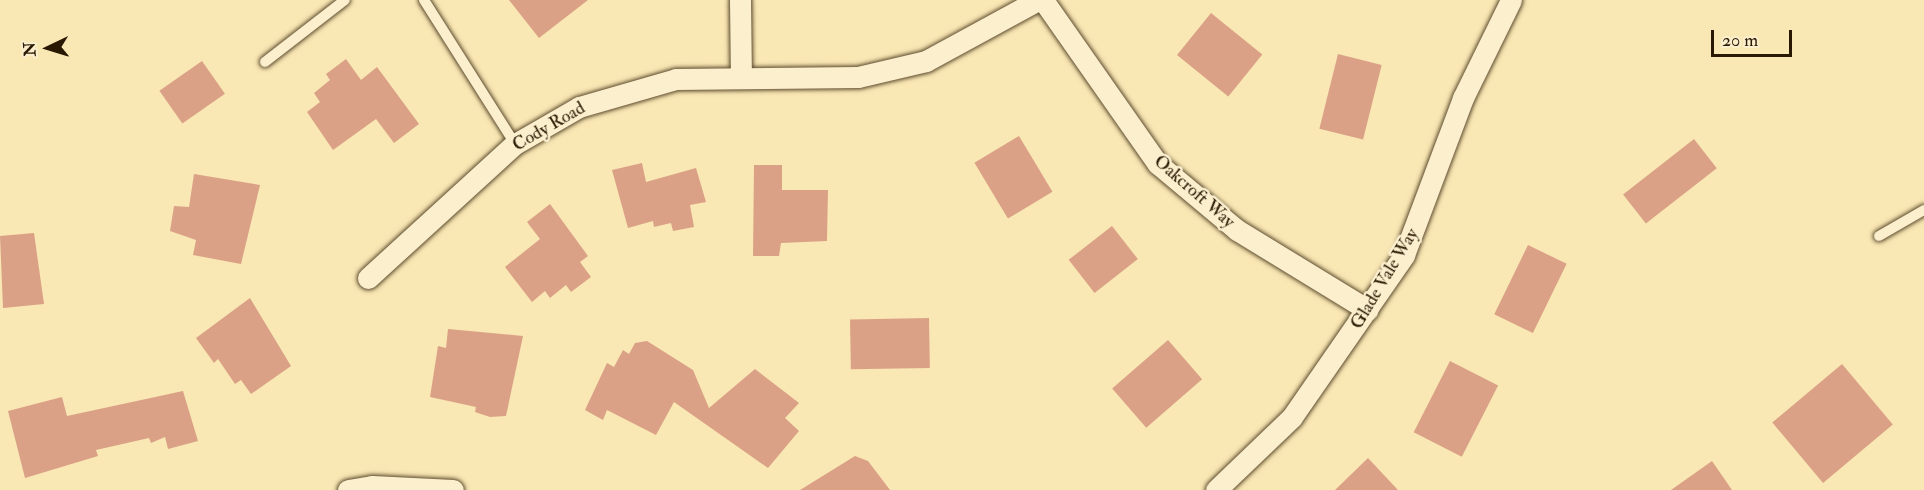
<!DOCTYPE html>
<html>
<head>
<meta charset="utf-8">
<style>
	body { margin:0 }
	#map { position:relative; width:1924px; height:490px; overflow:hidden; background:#f9e7b4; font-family:"IM FELL Double Pica",serif }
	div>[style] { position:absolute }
	.building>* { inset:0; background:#dba186; transform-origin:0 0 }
	.roads { filter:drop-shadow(0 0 2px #5e4c2e) drop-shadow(0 0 2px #5e4c2e) }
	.lane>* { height:10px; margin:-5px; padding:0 5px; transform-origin:5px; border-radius:5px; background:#fbefce }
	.street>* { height:21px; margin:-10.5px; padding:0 10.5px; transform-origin:10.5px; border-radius:10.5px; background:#fbefce }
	span { translate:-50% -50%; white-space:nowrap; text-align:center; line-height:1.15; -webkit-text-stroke:5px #fbefce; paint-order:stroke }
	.street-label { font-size:18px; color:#2a1902 }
	.north { position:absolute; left:18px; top:18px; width:60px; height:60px; -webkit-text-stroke:4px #fbefce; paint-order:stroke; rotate:266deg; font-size:16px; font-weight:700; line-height:24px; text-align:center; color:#2a1902 }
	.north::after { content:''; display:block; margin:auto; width:21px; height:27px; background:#2a1902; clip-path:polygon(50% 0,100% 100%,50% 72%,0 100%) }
	.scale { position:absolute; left:1711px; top:30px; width:81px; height:27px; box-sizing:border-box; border:3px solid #2a1902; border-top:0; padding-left:8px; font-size:18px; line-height:21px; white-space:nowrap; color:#2a1902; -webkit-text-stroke:4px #fbefce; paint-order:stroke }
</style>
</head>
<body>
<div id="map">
	<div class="building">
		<div style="clip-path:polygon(509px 0,588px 0,539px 38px)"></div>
		<div style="left:1211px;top:13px;width:66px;height:54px;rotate:39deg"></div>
		<div style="left:1338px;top:54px;width:45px;height:77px;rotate:14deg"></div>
		<div style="clip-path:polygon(346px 59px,361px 80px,377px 67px,419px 124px,394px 143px,376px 119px,333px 150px,307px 112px,320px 102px,314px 93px,330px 80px,326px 74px)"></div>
		<div style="left:202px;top:61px;width:40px;height:52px;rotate:55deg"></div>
		<div style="left:1019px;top:136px;width:65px;height:52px;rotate:59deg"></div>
		<div style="left:1694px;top:139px;width:37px;height:90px;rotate:52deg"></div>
		<div style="clip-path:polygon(642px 163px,646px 182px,696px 168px,706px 202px,690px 205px,694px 227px,673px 231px,671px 223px,654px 227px,653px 221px,628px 228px,612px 170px)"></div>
		<div style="clip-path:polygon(754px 165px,782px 165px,782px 190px,828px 190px,827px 241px,781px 243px,779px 256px,753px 256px)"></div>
		<div style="clip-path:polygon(194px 174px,260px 185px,241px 264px,193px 255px,196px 240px,170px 231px,174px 206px,189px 207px)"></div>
		<div style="clip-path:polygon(550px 204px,588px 256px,580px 262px,591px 277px,571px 292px,566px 285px,550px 298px,545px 291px,532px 302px,505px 267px,540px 239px,527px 222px)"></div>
		<div style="left:1112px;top:226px;width:42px;height:55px;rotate:52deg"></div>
		<div style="clip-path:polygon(34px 233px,44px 304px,3px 308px,0 236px)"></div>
		<div style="left:1528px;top:245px;width:43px;height:77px;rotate:26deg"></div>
		<div style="clip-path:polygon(250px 298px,291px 366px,251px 394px,241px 380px,235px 384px,218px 359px,214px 363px,196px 338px)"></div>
		<div style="left:929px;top:318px;width:50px;height:79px;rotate:89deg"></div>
		<div style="clip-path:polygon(448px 329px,523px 336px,506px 416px,490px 417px,475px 412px,476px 407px,430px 397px,438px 346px,446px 348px)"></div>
		<div style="left:1168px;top:340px;width:52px;height:74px;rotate:49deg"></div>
		<div style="clip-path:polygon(647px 341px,693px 370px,709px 408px,755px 369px,799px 403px,785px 418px,799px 431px,768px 468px,674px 402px,656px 435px,607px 410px,603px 420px,585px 410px,607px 363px,614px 367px,623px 350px,629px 354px,635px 343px)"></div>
		<div style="left:1450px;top:361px;width:54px;height:80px;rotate:27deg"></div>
		<div style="left:1842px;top:364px;width:79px;height:91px;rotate:50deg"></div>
		<div style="clip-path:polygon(183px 391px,198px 441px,168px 449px,165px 437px,151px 443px,149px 438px,96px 450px,98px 456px,25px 478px,8px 411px,62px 397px,67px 416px)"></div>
		<div style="clip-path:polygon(855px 456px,868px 461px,890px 490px,800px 490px)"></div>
		<div style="clip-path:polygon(1368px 458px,1398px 490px,1335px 490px)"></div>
		<div style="clip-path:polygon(1712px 461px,1732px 490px,1671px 490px)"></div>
	</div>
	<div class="roads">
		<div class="lane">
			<div style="left:424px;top:0;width:170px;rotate:57.7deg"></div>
			<div style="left:265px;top:62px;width:101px;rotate:-37.8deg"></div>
			<div style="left:1879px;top:236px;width:52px;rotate:-30deg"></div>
		</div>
		<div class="street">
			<div style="left:740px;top:0;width:78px;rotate:89.3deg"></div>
			<div style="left:1043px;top:0;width:200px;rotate:55deg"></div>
			<div style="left:1158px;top:164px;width:103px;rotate:39.9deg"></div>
			<div style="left:1237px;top:230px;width:153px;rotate:31.4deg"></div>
			<div style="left:368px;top:278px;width:199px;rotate:-42.4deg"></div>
			<div style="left:515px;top:144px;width:74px;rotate:-30deg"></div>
			<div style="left:579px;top:107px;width:101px;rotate:-16.1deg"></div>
			<div style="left:676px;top:79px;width:182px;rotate:-0.6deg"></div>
			<div style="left:858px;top:77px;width:70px;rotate:-13.2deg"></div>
			<div style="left:926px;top:61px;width:128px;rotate:-28.6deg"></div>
			<div style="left:348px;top:490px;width:24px;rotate:-9deg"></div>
			<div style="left:372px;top:486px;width:81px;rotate:2.8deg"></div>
			<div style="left:1216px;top:490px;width:105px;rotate:-43.8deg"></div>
			<div style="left:1292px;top:417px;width:197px;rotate:-55.3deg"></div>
			<div style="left:1404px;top:255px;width:168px;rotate:-69.4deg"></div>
			<div style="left:1463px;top:98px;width:109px;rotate:-63.9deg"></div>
		</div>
	</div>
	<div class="street-label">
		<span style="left:549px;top:127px;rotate:-30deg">Cody Road</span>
		<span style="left:1194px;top:192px;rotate:41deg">Oakcroft Way</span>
		<span style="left:1385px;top:279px;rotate:-59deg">Glade Vale Way</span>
	</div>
	<div class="north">N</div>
	<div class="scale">20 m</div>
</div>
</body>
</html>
